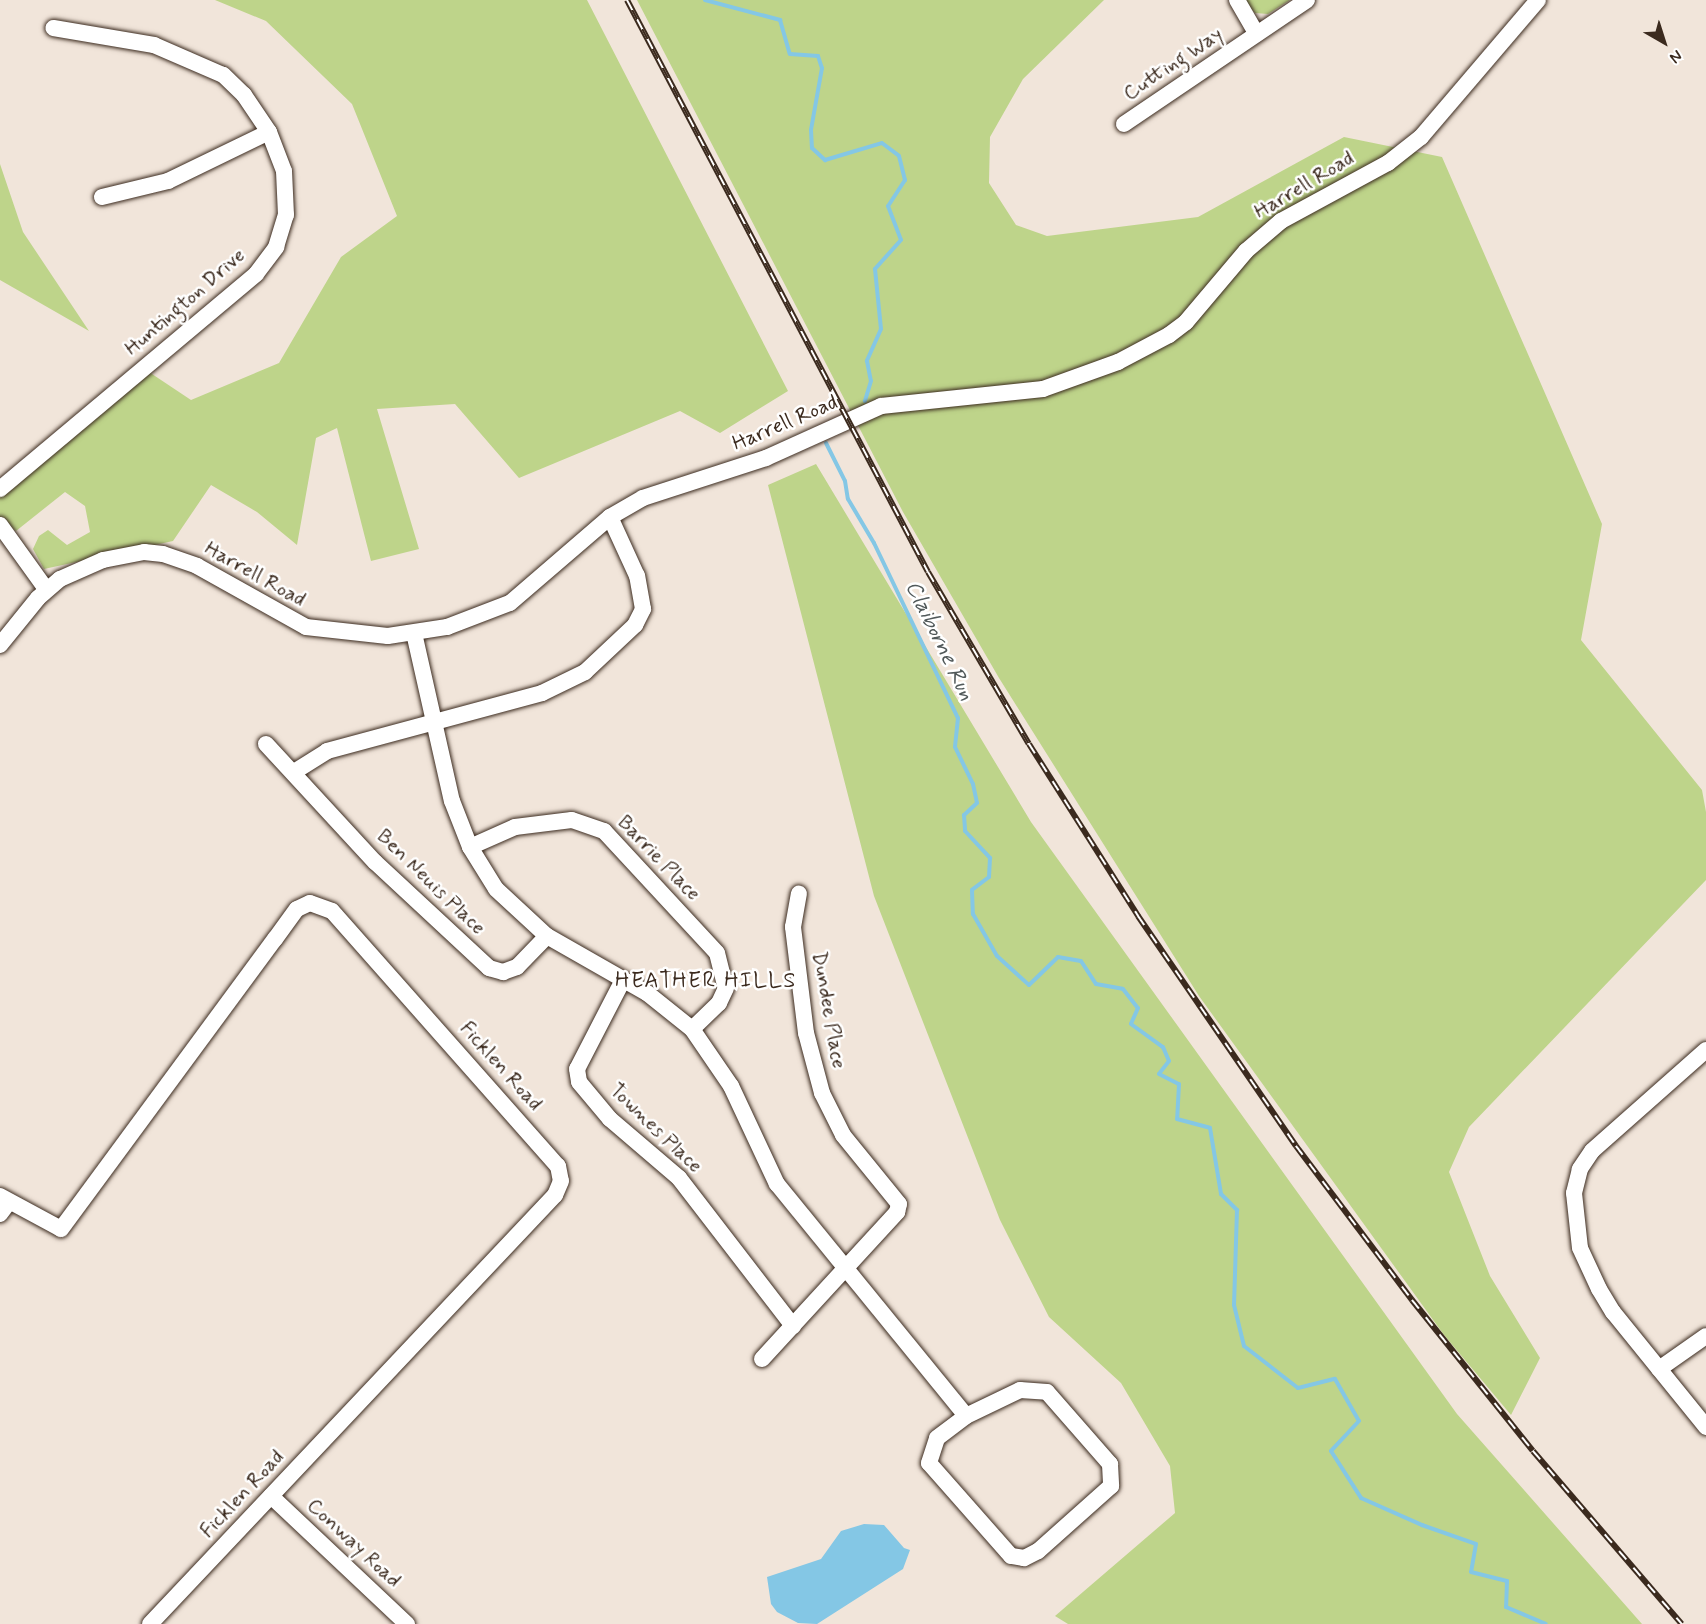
<!DOCTYPE html>
<html>
<head>
<meta charset="utf-8">
<style>
	body { margin:0 }
	#map { position:relative; width:1706px; height:1624px; overflow:hidden; background:#f1e5da; font-family:Mynerve,sans-serif }
	div>[style] { position:absolute }
	.green>* { inset:0; background:#bed48a }
	.water>* { inset:0; background:#84c7e5 }
	.stream>* { height:4px; margin:-2px; padding:0 2px; transform-origin:2px; border-radius:2px; background:#84c7e5 }
	.roads { filter:drop-shadow(0 0 2px #3b2a1e) drop-shadow(0 0 2px #3b2a1e) }
	.minor>* { height:16px; margin:-8px; padding:0 8px; transform-origin:8px; border-radius:8px; background:#fff }
	.rail>* { height:6px; margin-top:-3px; transform-origin:0; background:repeating-linear-gradient(90deg,#fff 0 11px,#3b2a1e 0 22px); box-sizing:border-box; border-block:2px solid #3b2a1e }
	span { translate:-50% -50%; white-space:nowrap; text-align:center; line-height:1.15; -webkit-text-stroke:5px #fff; paint-order:stroke }
	.street-label { font-size:21px; color:#3b2a1e }
	.water-label { font-size:22px; color:#51595a; font-style:italic }
	.neighbourhood-label { font-size:22px; color:#3b2a1e; letter-spacing:1.5px }
	.north { position:absolute; left:1634px; top:12px; width:60px; height:60px; -webkit-text-stroke:4px #fff; paint-order:stroke; rotate:141deg; font-size:16px; font-weight:700; line-height:24px; text-align:center; color:#3b2a1e }
	.north::after { content:''; display:block; margin:auto; width:21px; height:27px; background:#3b2a1e; clip-path:polygon(50% 0,100% 100%,50% 72%,0 100%) }
</style>
</head>
<body>
<div id="map">
	<div class="green">
		<div style="clip-path:polygon(215px 0,587px 0,788px 391px,720px 433px,680px 411px,519px 478px,455px 404px,377px 409px,419px 549px,371px 561px,337px 428px,316px 438px,297px 545px,257px 512px,211px 485px,173px 541px,44px 569px,33px 549px,39px 536px,48px 530px,67px 545px,90px 532px,85px 506px,65px 492px,16px 531px,0 518px,0 493px,149px 372px,191px 400px,279px 363px,341px 257px,397px 216px,352px 104px,266px 21px)"></div>
		<div style="clip-path:polygon(637px 0,1104px 0,1023px 79px,990px 137px,989px 183px,1016px 225px,1047px 236px,1198px 217px,1344px 137px,1442px 157px,1602px 524px,1581px 640px,1702px 790px,1706px 812px,1706px 880px,1469px 1127px,1449px 1172px,1490px 1276px,1540px 1358px,1511px 1415px,1444px 1335px,1199px 996px,999px 678px,903px 512px)"></div>
		<div style="clip-path:polygon(1244px 0,1290px 0,1268px 14px,1255px 13px)"></div>
		<div style="clip-path:polygon(0 164px,23px 232px,89px 331px,0 280px)"></div>
		<div style="clip-path:polygon(816px 464px,1031px 822px,1457px 1414px,1642px 1624px,1068px 1624px,1055px 1616px,1175px 1513px,1170px 1466px,1121px 1383px,1049px 1317px,1000px 1220px,874px 896px,768px 485px)"></div>
	</div>
	<div class="water">
		<div style="clip-path:polygon(864px 1524px,884px 1525px,904px 1548px,910px 1550px,903px 1569px,817px 1624px,798px 1623px,777px 1612px,771px 1604px,767px 1577px,821px 1559px,841px 1531px)"></div>
	</div>
	<div class="stream">
		<div style="left:705px;top:0;width:78px;rotate:14.9deg"></div>
		<div style="left:780px;top:20px;width:35px;rotate:74deg"></div>
		<div style="left:790px;top:54px;width:28px;rotate:4deg"></div>
		<div style="left:818px;top:56px;width:13px;rotate:72deg"></div>
		<div style="left:822px;top:68px;width:63px;rotate:100.1deg"></div>
		<div style="left:811px;top:130px;width:18px;rotate:87deg"></div>
		<div style="left:812px;top:148px;width:18px;rotate:43deg"></div>
		<div style="left:825px;top:160px;width:59px;rotate:-16.6deg"></div>
		<div style="left:882px;top:143px;width:21px;rotate:37deg"></div>
		<div style="left:899px;top:156px;width:25px;rotate:76deg"></div>
		<div style="left:905px;top:180px;width:31px;rotate:123deg"></div>
		<div style="left:888px;top:206px;width:36px;rotate:69deg"></div>
		<div style="left:901px;top:240px;width:39px;rotate:132deg"></div>
		<div style="left:875px;top:269px;width:60px;rotate:84.3deg"></div>
		<div style="left:881px;top:329px;width:35px;rotate:114deg"></div>
		<div style="left:867px;top:361px;width:20px;rotate:79deg"></div>
		<div style="left:871px;top:381px;width:21px;rotate:107deg"></div>
		<div style="left:826px;top:443px;width:42px;rotate:63.4deg"></div>
		<div style="left:845px;top:481px;width:18px;rotate:81deg"></div>
		<div style="left:848px;top:499px;width:51px;rotate:59.4deg"></div>
		<div style="left:874px;top:543px;width:194px;rotate:64.4deg"></div>
		<div style="left:958px;top:718px;width:29px;rotate:96deg"></div>
		<div style="left:955px;top:747px;width:41px;rotate:64.1deg"></div>
		<div style="left:973px;top:784px;width:19px;rotate:78deg"></div>
		<div style="left:977px;top:803px;width:18px;rotate:137deg"></div>
		<div style="left:964px;top:815px;width:16px;rotate:86deg"></div>
		<div style="left:965px;top:831px;width:37px;rotate:47deg"></div>
		<div style="left:990px;top:858px;width:19px;rotate:93deg"></div>
		<div style="left:989px;top:877px;width:21px;rotate:143deg"></div>
		<div style="left:972px;top:890px;width:24px;rotate:88deg"></div>
		<div style="left:973px;top:914px;width:48px;rotate:60.3deg"></div>
		<div style="left:997px;top:956px;width:43px;rotate:42.2deg"></div>
		<div style="left:1029px;top:985px;width:40px;rotate:-44deg"></div>
		<div style="left:1058px;top:957px;width:23px;rotate:10deg"></div>
		<div style="left:1081px;top:961px;width:27px;rotate:57deg"></div>
		<div style="left:1096px;top:984px;width:27px;rotate:10deg"></div>
		<div style="left:1123px;top:989px;width:24px;rotate:52deg"></div>
		<div style="left:1138px;top:1008px;width:17px;rotate:114deg"></div>
		<div style="left:1131px;top:1024px;width:39px;rotate:36deg"></div>
		<div style="left:1163px;top:1047px;width:15px;rotate:67deg"></div>
		<div style="left:1169px;top:1061px;width:16px;rotate:128deg"></div>
		<div style="left:1159px;top:1074px;width:22px;rotate:27deg"></div>
		<div style="left:1179px;top:1084px;width:35px;rotate:93deg"></div>
		<div style="left:1177px;top:1119px;width:34px;rotate:15deg"></div>
		<div style="left:1210px;top:1128px;width:67px;rotate:80.5deg"></div>
		<div style="left:1221px;top:1194px;width:23px;rotate:45deg"></div>
		<div style="left:1237px;top:1210px;width:95px;rotate:91.8deg"></div>
		<div style="left:1234px;top:1305px;width:42px;rotate:76.3deg"></div>
		<div style="left:1244px;top:1346px;width:68px;rotate:37.9deg"></div>
		<div style="left:1298px;top:1388px;width:38px;rotate:-14deg"></div>
		<div style="left:1335px;top:1379px;width:48px;rotate:60.3deg"></div>
		<div style="left:1359px;top:1421px;width:41px;rotate:133deg"></div>
		<div style="left:1331px;top:1451px;width:56px;rotate:57.4deg"></div>
		<div style="left:1361px;top:1498px;width:67px;rotate:23.9deg"></div>
		<div style="left:1422px;top:1525px;width:57px;rotate:19.4deg"></div>
		<div style="left:1476px;top:1544px;width:28px;rotate:100deg"></div>
		<div style="left:1471px;top:1572px;width:37px;rotate:14deg"></div>
		<div style="left:1507px;top:1581px;width:26px;rotate:92deg"></div>
		<div style="left:1506px;top:1607px;width:43px;rotate:23deg"></div>
	</div>
	<div class="roads">
		<div class="minor">
			<div style="left:1237px;top:0;width:39px;rotate:60deg"></div>
			<div style="left:1124px;top:124px;width:221px;rotate:-34.1deg"></div>
			<div style="left:102px;top:197px;width:68px;rotate:-13.6deg"></div>
			<div style="left:168px;top:181px;width:112px;rotate:-25.9deg"></div>
			<div style="left:0;top:489px;width:334px;rotate:-40deg"></div>
			<div style="left:256px;top:274px;width:34px;rotate:-53deg"></div>
			<div style="left:276px;top:247px;width:34px;rotate:-73deg"></div>
			<div style="left:286px;top:215px;width:44px;rotate:-92.6deg"></div>
			<div style="left:284px;top:171px;width:42px;rotate:-111deg"></div>
			<div style="left:269px;top:132px;width:45px;rotate:-124deg"></div>
			<div style="left:244px;top:95px;width:29px;rotate:-136deg"></div>
			<div style="left:223px;top:75px;width:75px;rotate:-156.5deg"></div>
			<div style="left:154px;top:45px;width:102px;rotate:-170.4deg"></div>
			<div style="left:0;top:525px;width:79px;rotate:54.3deg"></div>
			<div style="left:414px;top:633px;width:172px;rotate:77.3deg"></div>
			<div style="left:452px;top:801px;width:49px;rotate:68.6deg"></div>
			<div style="left:470px;top:847px;width:49px;rotate:58.2deg"></div>
			<div style="left:496px;top:889px;width:69px;rotate:42.7deg"></div>
			<div style="left:547px;top:936px;width:115px;rotate:29.7deg"></div>
			<div style="left:647px;top:993px;width:58px;rotate:38.7deg"></div>
			<div style="left:692px;top:1029px;width:69px;rotate:55.6deg"></div>
			<div style="left:731px;top:1086px;width:108px;rotate:64.9deg"></div>
			<div style="left:777px;top:1184px;width:299px;rotate:50.8deg"></div>
			<div style="left:966px;top:1416px;width:60px;rotate:-25.7deg"></div>
			<div style="left:1020px;top:1390px;width:27px;rotate:4deg"></div>
			<div style="left:1047px;top:1392px;width:96px;rotate:48.8deg"></div>
			<div style="left:1110px;top:1464px;width:22px;rotate:87deg"></div>
			<div style="left:1111px;top:1486px;width:98px;rotate:138.3deg"></div>
			<div style="left:1038px;top:1551px;width:16px;rotate:153deg"></div>
			<div style="left:1024px;top:1558px;width:13px;rotate:-171deg"></div>
			<div style="left:1011px;top:1556px;width:124px;rotate:-131.4deg"></div>
			<div style="left:929px;top:1463px;width:26px;rotate:-72deg"></div>
			<div style="left:937px;top:1438px;width:36px;rotate:-37deg"></div>
			<div style="left:0;top:645px;width:60px;rotate:-51deg"></div>
			<div style="left:38px;top:598px;width:29px;rotate:-41deg"></div>
			<div style="left:60px;top:579px;width:47px;rotate:-23.8deg"></div>
			<div style="left:103px;top:560px;width:42px;rotate:-11deg"></div>
			<div style="left:144px;top:552px;width:19px;rotate:6deg"></div>
			<div style="left:163px;top:554px;width:36px;rotate:19deg"></div>
			<div style="left:197px;top:566px;width:125px;rotate:29.2deg"></div>
			<div style="left:306px;top:627px;width:82px;rotate:6.3deg"></div>
			<div style="left:388px;top:636px;width:60px;rotate:-8.7deg"></div>
			<div style="left:447px;top:627px;width:67px;rotate:-20.9deg"></div>
			<div style="left:510px;top:603px;width:132px;rotate:-40.7deg"></div>
			<div style="left:610px;top:517px;width:38px;rotate:-30deg"></div>
			<div style="left:643px;top:498px;width:129px;rotate:-18deg"></div>
			<div style="left:766px;top:458px;width:126px;rotate:-24.3deg"></div>
			<div style="left:881px;top:406px;width:163px;rotate:-6deg"></div>
			<div style="left:1043px;top:389px;width:80px;rotate:-19.8deg"></div>
			<div style="left:1118px;top:362px;width:58px;rotate:-27.9deg"></div>
			<div style="left:1169px;top:335px;width:21px;rotate:-37deg"></div>
			<div style="left:1186px;top:322px;width:93px;rotate:-49.8deg"></div>
			<div style="left:1246px;top:251px;width:46px;rotate:-40.6deg"></div>
			<div style="left:1281px;top:221px;width:122px;rotate:-28.5deg"></div>
			<div style="left:1388px;top:163px;width:42px;rotate:-38.2deg"></div>
			<div style="left:1421px;top:137px;width:180px;rotate:-49.5deg"></div>
			<div style="left:266px;top:744px;width:161px;rotate:47.3deg"></div>
			<div style="left:375px;top:862px;width:156px;rotate:42.9deg"></div>
			<div style="left:489px;top:968px;width:15px;rotate:16deg"></div>
			<div style="left:503px;top:972px;width:15px;rotate:-20deg"></div>
			<div style="left:517px;top:967px;width:43px;rotate:-45.9deg"></div>
			<div style="left:294px;top:772px;width:39px;rotate:-32deg"></div>
			<div style="left:327px;top:751px;width:223px;rotate:-15.1deg"></div>
			<div style="left:542px;top:693px;width:48px;rotate:-26deg"></div>
			<div style="left:585px;top:672px;width:69px;rotate:-43.2deg"></div>
			<div style="left:635px;top:625px;width:18px;rotate:-63deg"></div>
			<div style="left:643px;top:609px;width:34px;rotate:-100deg"></div>
			<div style="left:637px;top:576px;width:65px;rotate:-114.6deg"></div>
			<div style="left:470px;top:847px;width:49px;rotate:-24deg"></div>
			<div style="left:515px;top:827px;width:57px;rotate:-7deg"></div>
			<div style="left:572px;top:820px;width:34px;rotate:19deg"></div>
			<div style="left:604px;top:831px;width:166px;rotate:47.2deg"></div>
			<div style="left:717px;top:953px;width:36px;rotate:76deg"></div>
			<div style="left:726px;top:988px;width:17px;rotate:115deg"></div>
			<div style="left:719px;top:1003px;width:37px;rotate:136deg"></div>
			<div style="left:623px;top:980px;width:100px;rotate:117.3deg"></div>
			<div style="left:577px;top:1069px;width:13px;rotate:81deg"></div>
			<div style="left:579px;top:1082px;width:48px;rotate:50deg"></div>
			<div style="left:610px;top:1119px;width:91px;rotate:40.5deg"></div>
			<div style="left:679px;top:1178px;width:187px;rotate:52.4deg"></div>
			<div style="left:1706px;top:1050px;width:152px;rotate:138.5deg"></div>
			<div style="left:1592px;top:1151px;width:22px;rotate:124deg"></div>
			<div style="left:1580px;top:1169px;width:25px;rotate:104deg"></div>
			<div style="left:1574px;top:1193px;width:55px;rotate:83.8deg"></div>
			<div style="left:1580px;top:1248px;width:45px;rotate:65.1deg"></div>
			<div style="left:1599px;top:1289px;width:27px;rotate:59deg"></div>
			<div style="left:1613px;top:1312px;width:148px;rotate:51deg"></div>
			<div style="left:0;top:1196px;width:69px;rotate:28.4deg"></div>
			<div style="left:61px;top:1229px;width:360px;rotate:-53.6deg"></div>
			<div style="left:275px;top:939px;width:37px;rotate:-54deg"></div>
			<div style="left:297px;top:909px;width:14px;rotate:-25deg"></div>
			<div style="left:310px;top:903px;width:23px;rotate:20deg"></div>
			<div style="left:332px;top:911px;width:341px;rotate:48.5deg"></div>
			<div style="left:558px;top:1166px;width:15px;rotate:79deg"></div>
			<div style="left:561px;top:1181px;width:15px;rotate:113deg"></div>
			<div style="left:555px;top:1195px;width:590px;rotate:133.35deg"></div>
			<div style="left:0;top:1214px;width:15px;rotate:-53deg"></div>
			<div style="left:762px;top:1359px;width:200px;rotate:-47.4deg"></div>
			<div style="left:897px;top:1212px;width:8px;rotate:-76deg"></div>
			<div style="left:899px;top:1204px;width:89px;rotate:-129.1deg"></div>
			<div style="left:843px;top:1135px;width:47px;rotate:-116.6deg"></div>
			<div style="left:822px;top:1093px;width:62px;rotate:-104.9deg"></div>
			<div style="left:806px;top:1033px;width:107px;rotate:-97deg"></div>
			<div style="left:793px;top:927px;width:34px;rotate:-80deg"></div>
			<div style="left:1659px;top:1369px;width:57px;rotate:-35.1deg"></div>
			<div style="left:271px;top:1496px;width:187px;rotate:43.3deg"></div>
		</div>
	</div>
	<div class="rail">
		<div style="left:627px;top:0;width:646px;rotate:62.25deg"></div>
		<div style="left:928px;top:572px;width:199px;rotate:59.6deg"></div>
		<div style="left:1029px;top:744px;width:204px;rotate:57.6deg"></div>
		<div style="left:1138px;top:916px;width:279px;rotate:55.5deg"></div>
		<div style="left:1296px;top:1146px;width:193px;rotate:53deg"></div>
		<div style="left:1412px;top:1300px;width:193px;rotate:51.3deg"></div>
		<div style="left:1533px;top:1451px;width:228px;rotate:49.3deg"></div>
	</div>
	<div class="street-label">
		<span style="left:1173px;top:64px;rotate:-34deg">Cutting Way</span>
		<span style="left:1304px;top:185px;rotate:-31deg">Harrell Road</span>
		<span style="left:185px;top:302px;rotate:-41deg">Huntington Drive</span>
		<span style="left:785px;top:423px;rotate:-23deg">Harrell Road</span>
		<span style="left:255px;top:574px;rotate:29deg">Harrell Road</span>
		<span style="left:659px;top:858px;rotate:46deg">Barrie Place</span>
		<span style="left:431px;top:882px;rotate:44deg">Ben Neuis Place</span>
		<span style="left:829px;top:1010px;rotate:80deg">Dundee Place</span>
		<span style="left:501px;top:1066px;rotate:48deg">Ficklen Road</span>
		<span style="left:656px;top:1128px;rotate:44deg">Townes Place</span>
		<span style="left:242px;top:1494px;rotate:-47deg">Ficklen Road</span>
		<span style="left:354px;top:1543px;rotate:43deg">Conway Road</span>
	</div>
	<div class="water-label">
		<span style="left:939px;top:641px;rotate:64deg">Claiborne Run</span>
	</div>
	<div class="neighbourhood-label">
		<span style="left:706px;top:982px">HEATHER HILLS</span>
	</div>
	<div class="north">N</div>
</div>
</body>
</html>
